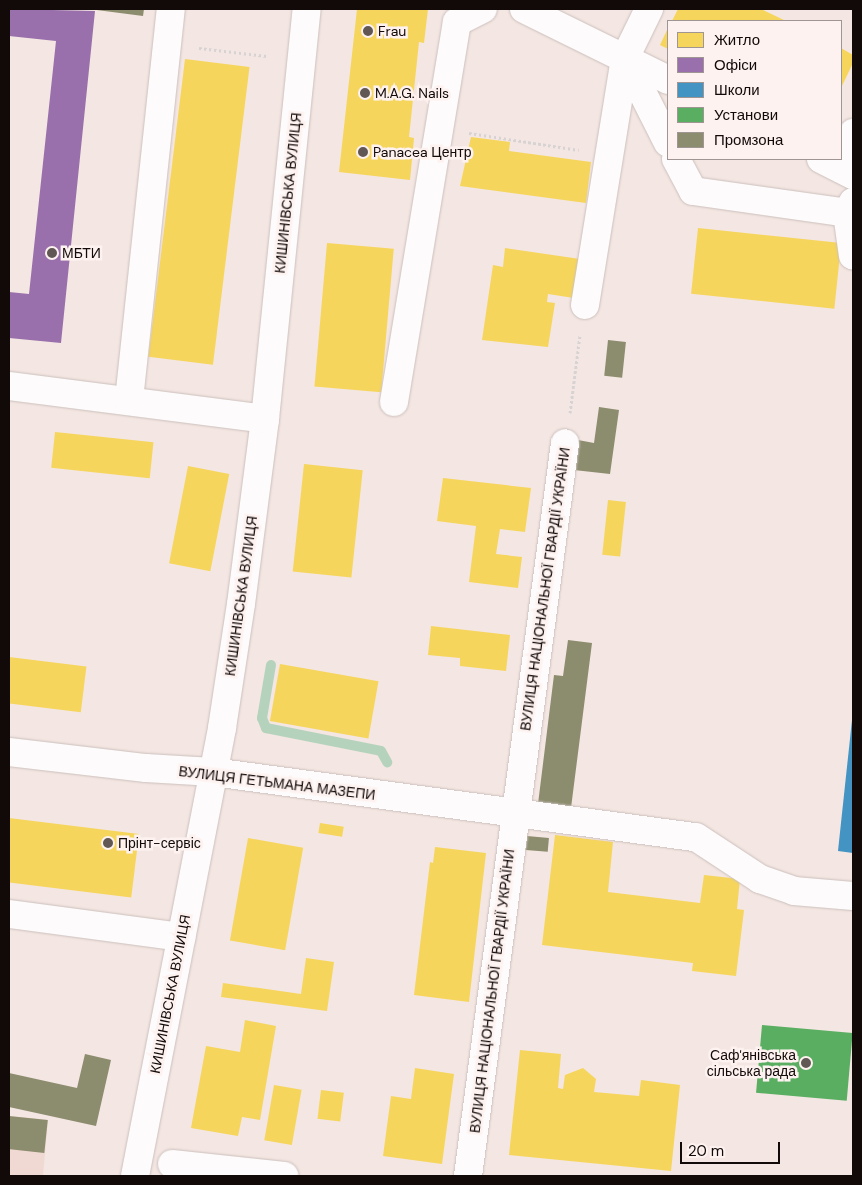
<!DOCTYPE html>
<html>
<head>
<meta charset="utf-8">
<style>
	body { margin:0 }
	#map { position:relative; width:862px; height:1185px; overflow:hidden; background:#f4e6e2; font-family:"DM Sans",sans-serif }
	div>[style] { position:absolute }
	.built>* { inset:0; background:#f1d9d3 }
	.homes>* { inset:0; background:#f6d55c; transform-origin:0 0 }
	.offices>* { inset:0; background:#9970ab }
	.schools>* { inset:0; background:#4393c3 }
	.public>* { inset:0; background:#5aae61; transform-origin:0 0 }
	.industry>* { inset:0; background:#8c8c6e; transform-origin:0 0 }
	.stream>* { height:10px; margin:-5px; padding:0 5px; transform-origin:5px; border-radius:5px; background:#b5d3bc }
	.path>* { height:3px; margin-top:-1.5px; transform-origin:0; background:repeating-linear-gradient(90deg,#d8d3d3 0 2.5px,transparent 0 5px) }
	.roads { filter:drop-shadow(0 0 1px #cbc0bd) drop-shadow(0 0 1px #cbc0bd) }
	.minor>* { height:28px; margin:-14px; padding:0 14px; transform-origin:14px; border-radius:14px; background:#fdfbfb }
	.dots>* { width:14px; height:14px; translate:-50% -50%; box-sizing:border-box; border:2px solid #fdf2f0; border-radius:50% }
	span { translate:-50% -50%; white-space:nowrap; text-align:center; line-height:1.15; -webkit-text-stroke:5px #fdf2f0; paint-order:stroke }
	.poi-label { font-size:14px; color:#120a08 }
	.left { translate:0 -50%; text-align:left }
	.right { translate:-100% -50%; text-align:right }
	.street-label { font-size:14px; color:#120a08 }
	.frame { position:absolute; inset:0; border:10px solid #120a08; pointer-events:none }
	.legend { position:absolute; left:667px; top:20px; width:175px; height:140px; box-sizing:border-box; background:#fdf2f0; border:1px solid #9f9593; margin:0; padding:6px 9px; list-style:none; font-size:15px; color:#120a08 }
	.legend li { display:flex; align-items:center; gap:10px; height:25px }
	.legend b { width:25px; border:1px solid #9f9593 }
	.scale { position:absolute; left:680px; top:1142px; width:100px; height:22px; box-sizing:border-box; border:2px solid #120a08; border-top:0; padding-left:6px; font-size:15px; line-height:18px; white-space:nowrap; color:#120a08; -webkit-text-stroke:4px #fdf2f0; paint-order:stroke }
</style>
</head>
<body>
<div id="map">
	<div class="built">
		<div style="clip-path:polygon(9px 1116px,48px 1120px,43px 1176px,9px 1176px)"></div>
	</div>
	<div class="homes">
		<div style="clip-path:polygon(357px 9px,428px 9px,424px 43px,419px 42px,409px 137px,414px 138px,410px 180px,339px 172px)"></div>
		<div style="clip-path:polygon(678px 9px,761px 9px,786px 21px,672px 21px)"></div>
		<div style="clip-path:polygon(668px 28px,668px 49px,660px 45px)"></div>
		<div style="clip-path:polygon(841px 48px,853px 55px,853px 63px,841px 88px)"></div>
		<div style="left:185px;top:59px;width:65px;height:300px;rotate:7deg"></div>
		<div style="clip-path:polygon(471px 137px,510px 142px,509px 151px,591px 162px,586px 203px,460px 186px)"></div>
		<div style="left:698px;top:228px;width:144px;height:66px;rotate:6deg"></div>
		<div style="left:327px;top:243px;width:67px;height:144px;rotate:5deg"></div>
		<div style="clip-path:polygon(505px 248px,580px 259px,574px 298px,548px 294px,547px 302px,555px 303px,548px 347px,482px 340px,493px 265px,503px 267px)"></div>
		<div style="left:55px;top:432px;width:99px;height:36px;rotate:6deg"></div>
		<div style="left:304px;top:464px;width:59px;height:108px;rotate:6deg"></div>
		<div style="left:188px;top:466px;width:42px;height:99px;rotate:11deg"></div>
		<div style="clip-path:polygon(443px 478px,531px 488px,525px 532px,500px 529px,496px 554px,522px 557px,518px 588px,469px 582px,476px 526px,437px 521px)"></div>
		<div style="left:608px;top:500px;width:18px;height:55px;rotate:6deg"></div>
		<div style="clip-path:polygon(431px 626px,510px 635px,506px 671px,460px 666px,460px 658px,428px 655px)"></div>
		<div style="left:9px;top:657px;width:78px;height:46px;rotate:7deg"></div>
		<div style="left:280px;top:664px;width:100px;height:58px;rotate:10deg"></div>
		<div style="left:9px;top:818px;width:131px;height:64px;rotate:7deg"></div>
		<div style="left:320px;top:823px;width:24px;height:10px;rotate:9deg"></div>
		<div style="clip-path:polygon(555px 835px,613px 842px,608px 892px,700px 903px,704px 875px,740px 879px,737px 909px,744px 910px,736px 976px,692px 971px,693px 963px,542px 945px)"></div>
		<div style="left:248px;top:838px;width:56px;height:104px;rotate:10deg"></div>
		<div style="clip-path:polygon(435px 847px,486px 853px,469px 1002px,414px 995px,430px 862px,433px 863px)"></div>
		<div style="clip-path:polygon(306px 958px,334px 962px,327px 1011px,221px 997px,223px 983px,301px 994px)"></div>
		<div style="clip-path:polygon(245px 1020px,276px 1026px,260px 1120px,242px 1117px,238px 1136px,191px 1128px,206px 1046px,240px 1052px)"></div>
		<div style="clip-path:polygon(520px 1050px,561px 1054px,558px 1088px,563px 1089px,565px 1075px,583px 1068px,596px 1079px,594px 1092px,639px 1096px,641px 1080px,680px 1085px,671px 1171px,509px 1155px)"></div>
		<div style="clip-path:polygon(415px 1068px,454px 1074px,442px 1164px,383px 1156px,391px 1096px,411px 1099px)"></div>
		<div style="left:274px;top:1085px;width:28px;height:56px;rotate:10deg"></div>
		<div style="left:321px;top:1090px;width:23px;height:29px;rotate:7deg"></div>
	</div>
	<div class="offices">
		<div style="clip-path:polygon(9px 9px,95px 11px,61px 343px,9px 338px,9px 292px,29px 294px,56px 41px,9px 36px)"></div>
	</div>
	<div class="schools">
		<div style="clip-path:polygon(852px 720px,853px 720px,853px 853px,838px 851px)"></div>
	</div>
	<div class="public">
		<div style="left:762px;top:1025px;width:91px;height:68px;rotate:5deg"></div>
	</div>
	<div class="industry">
		<div style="clip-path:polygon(89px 9px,144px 9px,143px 16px)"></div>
		<div style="left:608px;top:340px;width:18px;height:36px;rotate:6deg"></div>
		<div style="clip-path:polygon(599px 407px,619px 410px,610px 474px,574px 470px,578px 440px,594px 443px)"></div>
		<div style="clip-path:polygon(568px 640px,592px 643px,571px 808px,538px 804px,554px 675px,563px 676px)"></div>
		<div style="left:527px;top:836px;width:22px;height:14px;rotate:5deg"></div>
		<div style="clip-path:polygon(85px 1054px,111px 1060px,96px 1126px,9px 1107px,9px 1073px,77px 1088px)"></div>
		<div style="left:9px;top:1116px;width:39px;height:33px;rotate:6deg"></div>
	</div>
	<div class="stream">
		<div style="left:271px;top:665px;width:54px;rotate:99.6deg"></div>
		<div style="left:262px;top:718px;width:11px;rotate:68deg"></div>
		<div style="left:266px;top:728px;width:117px;rotate:11.3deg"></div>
		<div style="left:381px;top:751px;width:13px;rotate:61deg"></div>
	</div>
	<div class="path">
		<div style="left:199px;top:48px;width:68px;rotate:6.7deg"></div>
		<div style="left:469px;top:133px;width:111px;rotate:8.8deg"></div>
		<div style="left:570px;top:413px;width:79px;rotate:-82.7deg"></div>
	</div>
	<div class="roads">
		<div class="minor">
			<div style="left:524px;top:9px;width:161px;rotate:26.2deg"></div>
			<div style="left:625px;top:58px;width:95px;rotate:63.2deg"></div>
			<div style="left:841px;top:158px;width:28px;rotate:-64deg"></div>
			<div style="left:676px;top:159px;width:36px;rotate:62deg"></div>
			<div style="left:693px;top:191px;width:156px;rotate:8.1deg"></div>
			<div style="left:821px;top:159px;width:36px;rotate:27deg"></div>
			<div style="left:853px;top:202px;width:13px;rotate:119deg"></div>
			<div style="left:847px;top:213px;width:43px;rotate:82.1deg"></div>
			<div style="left:585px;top:305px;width:250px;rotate:-80.8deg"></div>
			<div style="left:625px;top:58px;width:55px;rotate:-63.9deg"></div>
			<div style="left:9px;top:386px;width:258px;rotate:7.3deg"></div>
			<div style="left:129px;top:400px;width:393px;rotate:-83.9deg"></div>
			<div style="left:394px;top:402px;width:385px;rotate:-80.6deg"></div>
			<div style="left:457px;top:22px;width:29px;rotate:-27deg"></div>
			<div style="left:9px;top:752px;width:138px;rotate:6.7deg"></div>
			<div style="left:146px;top:768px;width:67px;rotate:3.4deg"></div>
			<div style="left:213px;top:772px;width:487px;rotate:7.7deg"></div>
			<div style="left:696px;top:837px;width:77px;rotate:33.3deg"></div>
			<div style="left:760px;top:879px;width:36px;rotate:19deg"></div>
			<div style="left:794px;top:891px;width:59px;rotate:4.8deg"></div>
			<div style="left:9px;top:914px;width:174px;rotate:7.6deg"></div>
			<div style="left:172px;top:1164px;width:113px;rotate:6.1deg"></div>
			<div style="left:135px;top:1176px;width:456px;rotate:-79deg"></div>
			<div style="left:222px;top:728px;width:125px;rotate:-81.3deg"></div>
			<div style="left:241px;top:604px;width:187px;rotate:-82.6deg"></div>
			<div style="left:265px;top:419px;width:412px;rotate:-84.2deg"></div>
			<div style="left:468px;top:1176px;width:739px;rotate:-82.46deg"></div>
		</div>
	</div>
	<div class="dots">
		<div style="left:368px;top:31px;background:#615754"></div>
		<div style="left:365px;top:93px;background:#615754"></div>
		<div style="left:363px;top:152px;background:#615754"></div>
		<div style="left:52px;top:253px;background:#615754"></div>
		<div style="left:108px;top:843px;background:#615754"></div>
		<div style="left:806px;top:1063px;background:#615754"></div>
	</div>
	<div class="poi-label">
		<span class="left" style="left:378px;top:31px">Frau</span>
		<span class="left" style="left:375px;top:93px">M.A.G. Nails</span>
		<span class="left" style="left:373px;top:152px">Panacea Центр</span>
		<span class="left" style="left:62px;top:253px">МБТИ</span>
		<span class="left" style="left:118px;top:843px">Прінт-сервіс</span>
		<span class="right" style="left:796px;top:1063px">Саф'янівська<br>сільська рада</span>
	</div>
	<div class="street-label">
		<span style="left:288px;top:193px;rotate:-84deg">КИШИНІВСЬКА ВУЛИЦЯ</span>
		<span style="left:545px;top:589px;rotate:-82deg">ВУЛИЦЯ НАЦІОНАЛЬНОЇ ГВАРДІЇ УКРАЇНИ</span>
		<span style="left:241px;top:596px;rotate:-82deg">КИШИНІВСЬКА ВУЛИЦЯ</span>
		<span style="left:277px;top:783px;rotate:7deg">ВУЛИЦЯ ГЕТЬМАНА МАЗЕПИ</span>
		<span style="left:492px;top:991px;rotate:-83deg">ВУЛИЦЯ НАЦІОНАЛЬНОЇ ГВАРДІЇ УКРАЇНИ</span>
		<span style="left:170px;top:994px;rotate:-79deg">КИШИНІВСЬКА ВУЛИЦЯ</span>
	</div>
	<div class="frame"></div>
	<ul class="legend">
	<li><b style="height:14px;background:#f6d55c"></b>Житло</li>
	<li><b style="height:14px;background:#9970ab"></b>Офіси</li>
	<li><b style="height:14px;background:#4393c3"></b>Школи</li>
	<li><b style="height:14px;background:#5aae61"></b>Установи</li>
	<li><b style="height:14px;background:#8c8c6e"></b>Промзона</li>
	</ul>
	<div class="scale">20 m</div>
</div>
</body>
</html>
